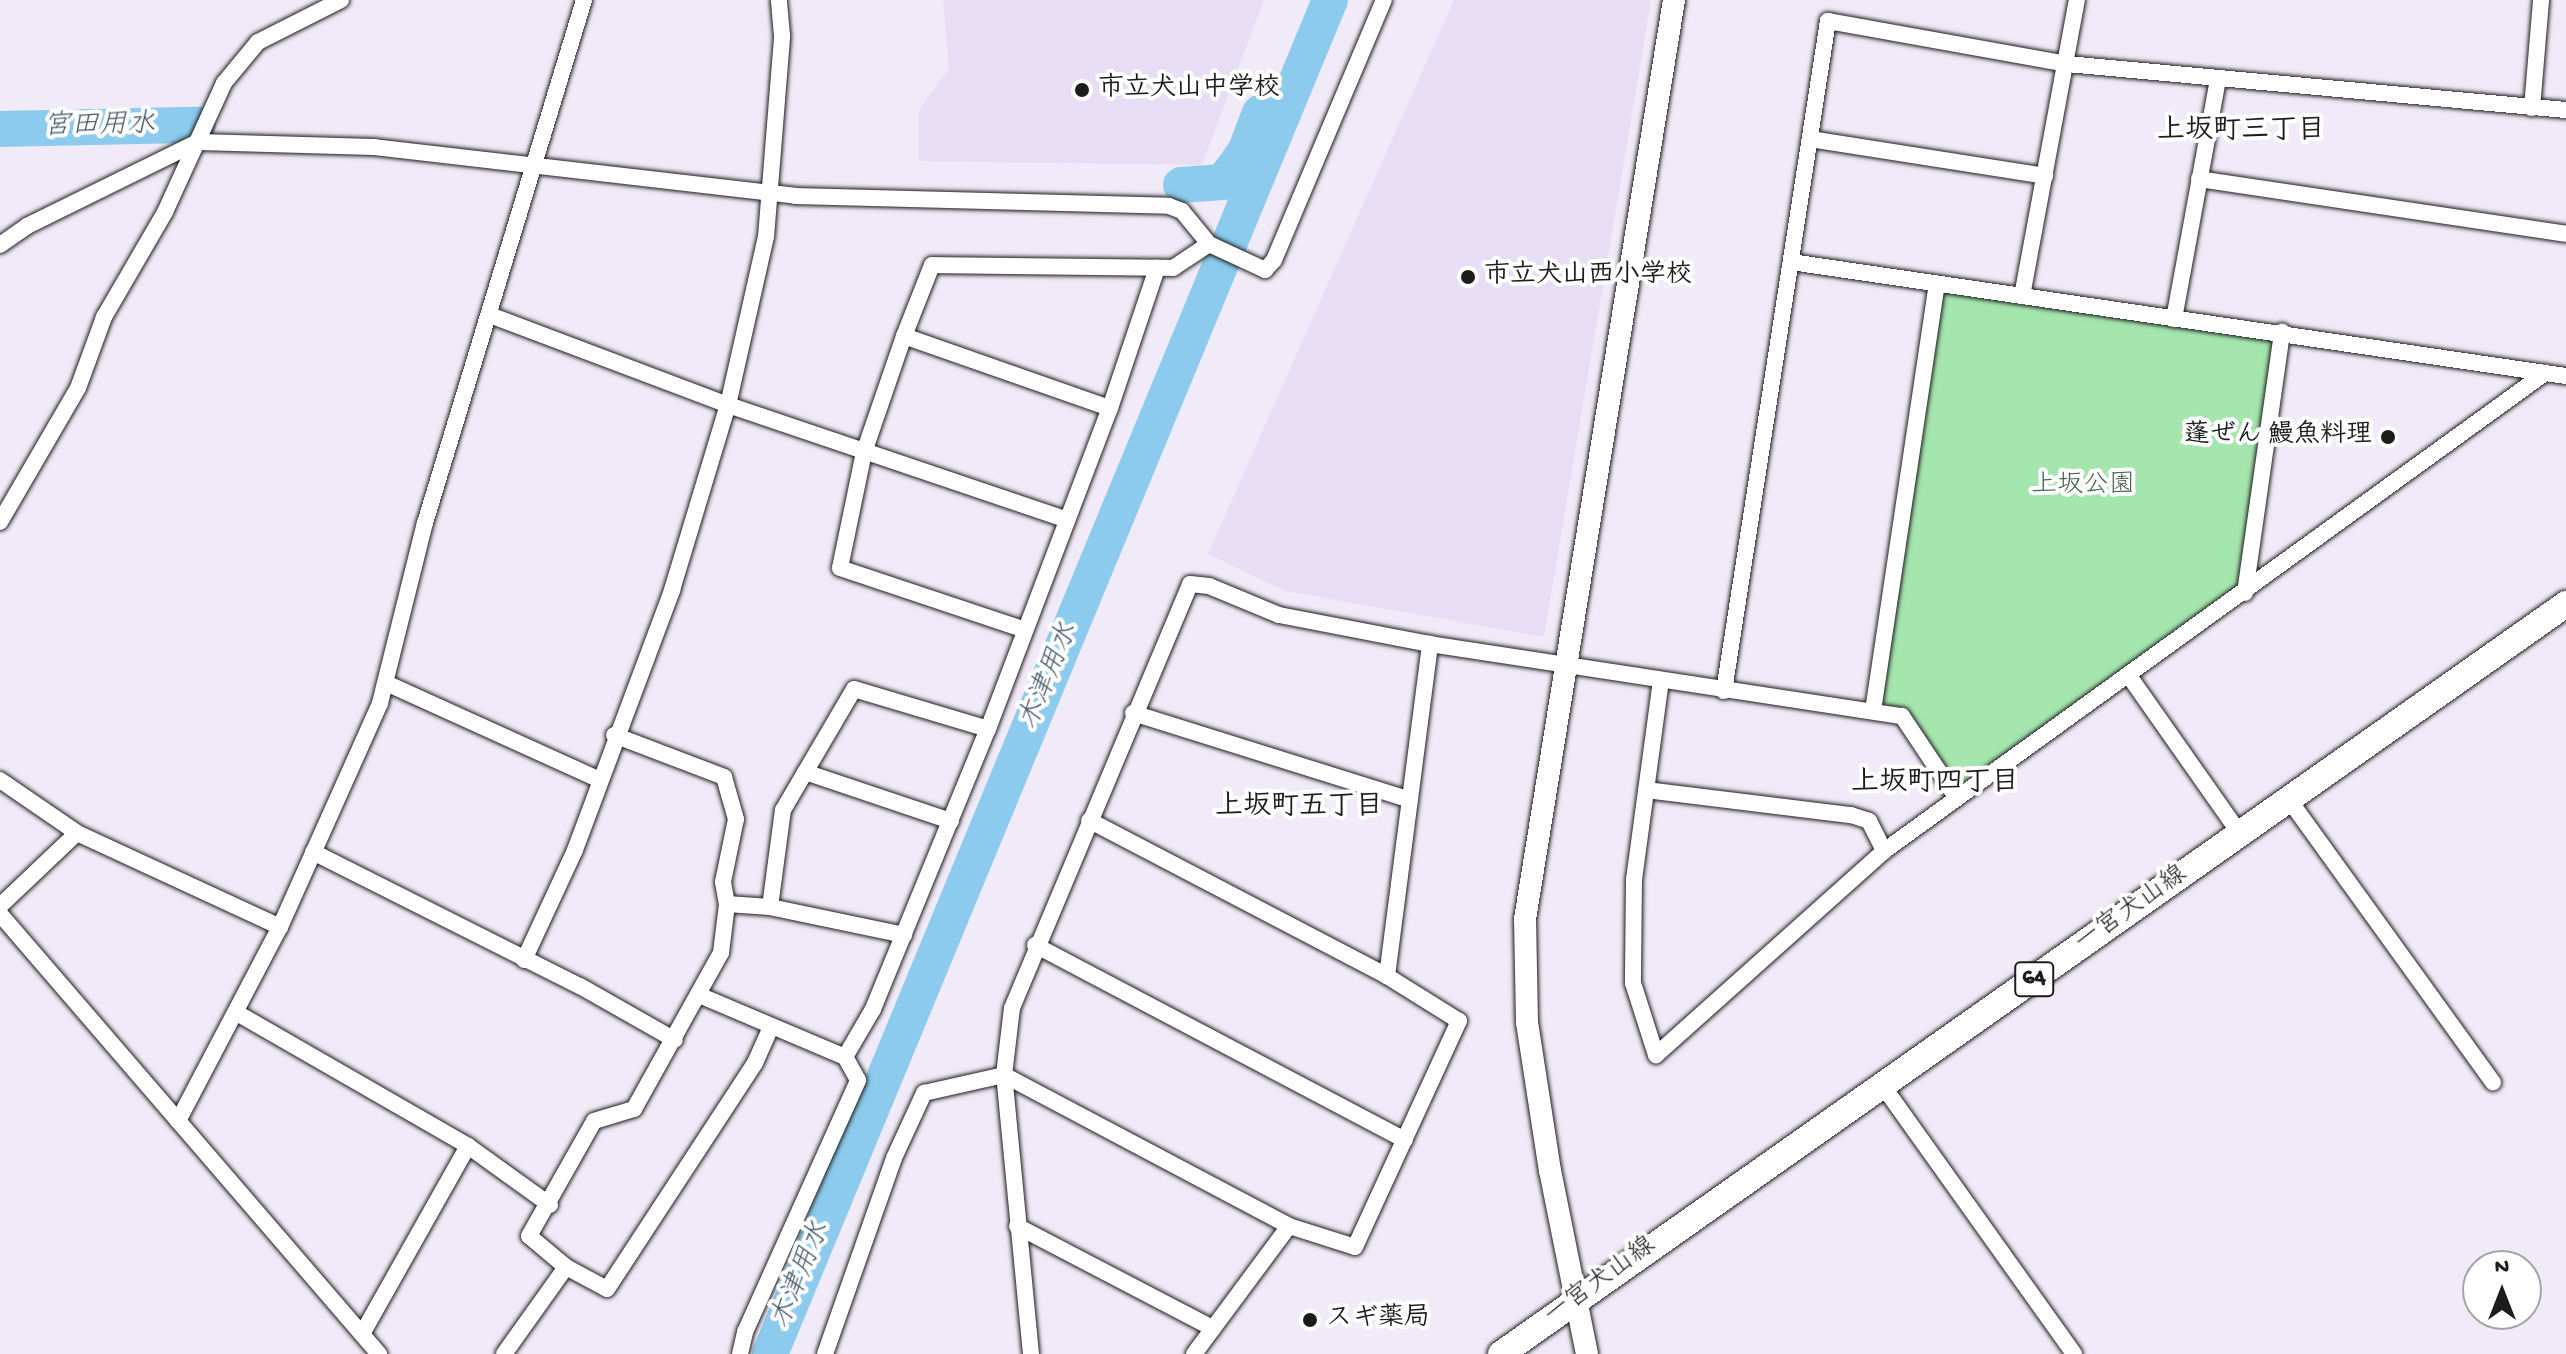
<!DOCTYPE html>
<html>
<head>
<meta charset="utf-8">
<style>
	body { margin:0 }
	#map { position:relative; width:2566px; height:1354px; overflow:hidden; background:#f1ebf9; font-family:"Gochi Hand","Klee One",sans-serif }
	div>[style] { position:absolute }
	.built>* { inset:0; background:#e7ddf5 }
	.green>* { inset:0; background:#a5e6af }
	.river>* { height:36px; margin:-18px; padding:0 18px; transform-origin:18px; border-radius:18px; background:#8ccbed }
	.roads { filter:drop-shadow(0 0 2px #1c1c1c) drop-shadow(0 0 2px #1c1c1c) }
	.minor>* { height:16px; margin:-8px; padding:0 8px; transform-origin:8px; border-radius:8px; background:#fff }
	.tertiary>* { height:22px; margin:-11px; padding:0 11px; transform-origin:11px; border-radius:11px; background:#fff }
	.primary>* { height:26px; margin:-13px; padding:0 13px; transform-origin:13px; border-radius:13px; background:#fff }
	.dots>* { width:22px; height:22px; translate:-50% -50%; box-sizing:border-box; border:4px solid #fff; border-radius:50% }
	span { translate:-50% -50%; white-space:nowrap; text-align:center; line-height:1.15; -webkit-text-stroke:8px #fff; paint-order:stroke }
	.shield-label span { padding:2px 6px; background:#fff; border:2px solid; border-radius:6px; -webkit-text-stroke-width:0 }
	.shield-label { font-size:24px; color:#1c1c1c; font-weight:700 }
	.poi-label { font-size:26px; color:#1c1c1c; font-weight:700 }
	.left { translate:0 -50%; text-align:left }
	.right { translate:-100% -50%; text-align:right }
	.park-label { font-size:26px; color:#4c634f }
	.street-label { font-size:26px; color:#1c1c1c }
	.water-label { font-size:28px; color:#435965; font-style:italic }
	.neighbourhood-label { font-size:28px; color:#1c1c1c; font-weight:700 }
	.north { position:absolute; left:2462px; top:1250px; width:80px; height:80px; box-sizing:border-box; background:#fff; border:2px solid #a4a4a4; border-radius:50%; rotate:0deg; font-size:22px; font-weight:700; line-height:32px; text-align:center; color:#1c1c1c }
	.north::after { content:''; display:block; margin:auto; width:28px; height:36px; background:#1c1c1c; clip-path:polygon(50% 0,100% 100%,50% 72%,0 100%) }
</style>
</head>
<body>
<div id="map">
	<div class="built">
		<div style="clip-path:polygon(943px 0,1264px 0,1202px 165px,919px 161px,919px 110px,949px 69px)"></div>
		<div style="clip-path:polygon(1454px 0,1651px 0,1544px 637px,1285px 591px,1208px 554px)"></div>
	</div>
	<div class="green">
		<div style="clip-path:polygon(1937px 285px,2282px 332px,2245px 593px,1956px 797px,1902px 716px,1873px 711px)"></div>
	</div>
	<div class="river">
		<div style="left:0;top:129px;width:198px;rotate:-1.2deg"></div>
		<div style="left:1181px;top:185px;width:42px;rotate:-4.1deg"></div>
		<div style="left:1223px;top:182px;width:37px;rotate:-54deg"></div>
		<div style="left:1245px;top:152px;width:42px;rotate:-69deg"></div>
		<div style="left:770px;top:1354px;width:1465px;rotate:-67.53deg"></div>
	</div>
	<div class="roads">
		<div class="minor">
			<div style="left:2532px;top:108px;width:108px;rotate:-85.2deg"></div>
			<div style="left:1810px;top:139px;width:238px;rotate:8.9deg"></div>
			<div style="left:2199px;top:179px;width:371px;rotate:8.5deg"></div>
			<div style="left:1209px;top:244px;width:62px;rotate:24.9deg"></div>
			<div style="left:1265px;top:270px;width:13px;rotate:-48deg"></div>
			<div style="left:1274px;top:260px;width:282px;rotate:-67.1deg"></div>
			<div style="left:0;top:245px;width:33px;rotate:-35deg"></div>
			<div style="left:27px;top:226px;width:191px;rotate:-26.2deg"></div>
			<div style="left:198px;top:142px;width:176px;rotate:1.6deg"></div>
			<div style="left:374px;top:147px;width:424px;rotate:6.6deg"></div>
			<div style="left:795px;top:196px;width:374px;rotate:1.5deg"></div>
			<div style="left:1169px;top:206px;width:14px;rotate:21deg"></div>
			<div style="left:1182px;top:211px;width:43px;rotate:50.7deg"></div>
			<div style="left:1209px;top:244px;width:43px;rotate:146.3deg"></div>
			<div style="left:1173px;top:268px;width:241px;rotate:-179.3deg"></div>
			<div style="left:932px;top:265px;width:76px;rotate:111.5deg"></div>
			<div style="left:904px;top:336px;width:123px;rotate:109deg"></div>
			<div style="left:864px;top:452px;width:118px;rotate:101.7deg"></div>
			<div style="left:840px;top:568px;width:195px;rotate:18.5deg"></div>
			<div style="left:1791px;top:262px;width:783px;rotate:8.37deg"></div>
			<div style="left:2022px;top:296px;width:301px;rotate:-79.5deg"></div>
			<div style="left:490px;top:315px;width:254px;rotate:20.7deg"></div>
			<div style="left:728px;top:405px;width:358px;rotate:18.7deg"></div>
			<div style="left:2174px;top:319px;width:244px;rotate:-79.6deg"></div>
			<div style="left:904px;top:336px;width:218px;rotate:19.3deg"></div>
			<div style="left:0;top:522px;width:155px;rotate:-59.8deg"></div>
			<div style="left:78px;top:388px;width:76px;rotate:-69.9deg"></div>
			<div style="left:104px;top:317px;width:121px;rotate:-59.8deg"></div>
			<div style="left:165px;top:212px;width:142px;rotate:-65.4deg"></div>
			<div style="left:224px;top:83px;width:53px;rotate:-50.3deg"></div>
			<div style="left:258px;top:42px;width:93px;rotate:-26.8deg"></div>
			<div style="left:2245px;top:593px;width:264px;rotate:-81.9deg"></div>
			<div style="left:2129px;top:676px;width:193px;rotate:54.9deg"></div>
			<div style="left:1661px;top:680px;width:201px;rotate:97.7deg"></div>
			<div style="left:1634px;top:879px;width:104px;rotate:90.6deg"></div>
			<div style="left:1633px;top:983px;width:76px;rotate:72.3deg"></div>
			<div style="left:1656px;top:1055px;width:306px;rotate:-41.8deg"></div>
			<div style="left:1884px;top:851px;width:816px;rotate:-35.87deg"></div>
			<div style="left:386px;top:683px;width:235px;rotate:24.4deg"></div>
			<div style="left:1724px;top:691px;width:678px;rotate:-81.18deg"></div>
			<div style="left:1828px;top:21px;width:243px;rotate:10.2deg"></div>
			<div style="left:2067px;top:64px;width:501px;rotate:5.27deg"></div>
			<div style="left:1873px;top:711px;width:431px;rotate:-81.5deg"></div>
			<div style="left:1133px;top:713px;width:290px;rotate:17.4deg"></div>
			<div style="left:614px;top:735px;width:118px;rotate:20.9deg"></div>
			<div style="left:724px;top:777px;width:44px;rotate:74.1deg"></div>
			<div style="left:736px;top:819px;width:64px;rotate:101.7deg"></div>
			<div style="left:723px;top:882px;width:22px;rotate:80deg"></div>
			<div style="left:805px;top:772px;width:154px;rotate:18.6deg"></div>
			<div style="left:0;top:780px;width:93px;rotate:34.5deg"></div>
			<div style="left:77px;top:833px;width:224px;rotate:24.8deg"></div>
			<div style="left:1646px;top:790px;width:207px;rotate:7deg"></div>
			<div style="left:1851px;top:815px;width:19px;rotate:18deg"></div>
			<div style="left:1869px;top:821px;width:34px;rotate:63deg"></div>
			<div style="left:2290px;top:801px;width:347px;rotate:54.2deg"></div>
			<div style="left:313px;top:852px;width:299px;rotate:26.7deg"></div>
			<div style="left:580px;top:986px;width:109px;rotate:29.6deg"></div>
			<div style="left:0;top:906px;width:106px;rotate:-43.5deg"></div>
			<div style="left:770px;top:907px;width:98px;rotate:-82.4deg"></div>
			<div style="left:783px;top:810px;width:140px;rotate:-59.6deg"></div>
			<div style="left:854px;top:689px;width:140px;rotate:16.6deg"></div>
			<div style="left:0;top:914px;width:581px;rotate:49.26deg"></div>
			<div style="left:1035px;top:945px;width:418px;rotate:27.8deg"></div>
			<div style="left:524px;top:960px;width:121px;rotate:-65.1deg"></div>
			<div style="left:575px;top:850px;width:278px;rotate:-69.5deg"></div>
			<div style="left:672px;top:590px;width:193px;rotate:-73.2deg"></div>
			<div style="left:728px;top:405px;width:172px;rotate:-77.3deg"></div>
			<div style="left:766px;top:237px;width:202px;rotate:-85.4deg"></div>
			<div style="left:782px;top:36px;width:36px;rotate:-95deg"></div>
			<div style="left:1387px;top:976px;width:335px;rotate:-82.6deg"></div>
			<div style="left:699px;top:995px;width:159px;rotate:23deg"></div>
			<div style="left:237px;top:1013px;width:267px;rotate:29.9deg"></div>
			<div style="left:468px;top:1146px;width:101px;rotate:35.7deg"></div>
			<div style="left:771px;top:1027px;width:39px;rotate:114deg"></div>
			<div style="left:755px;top:1063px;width:270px;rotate:123.2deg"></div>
			<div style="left:607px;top:1289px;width:47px;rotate:-151.8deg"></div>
			<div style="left:566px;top:1267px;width:48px;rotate:-140deg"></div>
			<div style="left:529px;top:1236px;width:132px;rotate:-60.5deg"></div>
			<div style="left:594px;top:1121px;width:42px;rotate:-16.7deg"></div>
			<div style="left:634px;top:1109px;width:179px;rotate:-60.9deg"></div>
			<div style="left:721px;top:953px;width:49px;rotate:-83deg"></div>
			<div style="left:727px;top:904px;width:43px;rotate:4deg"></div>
			<div style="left:770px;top:907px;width:137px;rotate:11.8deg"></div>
			<div style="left:1883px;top:1086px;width:329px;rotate:54.5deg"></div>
			<div style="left:178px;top:1121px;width:219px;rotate:-62.3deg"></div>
			<div style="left:280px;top:927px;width:245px;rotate:-65.9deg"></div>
			<div style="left:380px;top:703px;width:186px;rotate:-76deg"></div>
			<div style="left:425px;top:523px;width:547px;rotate:-73.09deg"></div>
			<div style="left:1017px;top:1226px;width:218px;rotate:27.6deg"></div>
			<div style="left:362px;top:1334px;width:216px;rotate:-60.6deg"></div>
			<div style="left:504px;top:1354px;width:107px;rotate:-54.5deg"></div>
			<div style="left:740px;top:1354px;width:23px;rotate:-77deg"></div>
			<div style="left:745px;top:1332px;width:276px;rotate:-65.8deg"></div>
			<div style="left:858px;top:1080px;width:26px;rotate:-119deg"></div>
			<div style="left:845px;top:1057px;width:56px;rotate:-59.7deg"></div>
			<div style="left:873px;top:1009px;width:303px;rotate:-67.7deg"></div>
			<div style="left:988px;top:729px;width:343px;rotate:-69.2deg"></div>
			<div style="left:1110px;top:408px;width:148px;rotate:-71.4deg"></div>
			<div style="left:825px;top:1354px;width:208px;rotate:-70.6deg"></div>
			<div style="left:894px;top:1158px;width:72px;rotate:-65.2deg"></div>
			<div style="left:924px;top:1093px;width:82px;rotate:-12.7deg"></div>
			<div style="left:1004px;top:1075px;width:323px;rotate:27.9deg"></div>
			<div style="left:1289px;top:1226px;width:69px;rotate:17.7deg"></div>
			<div style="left:1355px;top:1247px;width:249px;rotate:-65.3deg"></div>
			<div style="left:1459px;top:1021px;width:85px;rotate:-148deg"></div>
			<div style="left:1387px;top:976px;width:336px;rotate:-152.4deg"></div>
			<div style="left:1031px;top:1354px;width:280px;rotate:-95.5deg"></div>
			<div style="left:1004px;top:1075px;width:67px;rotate:-83.2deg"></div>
			<div style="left:1012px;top:1008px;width:460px;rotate:-67.2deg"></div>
			<div style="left:1190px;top:584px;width:19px;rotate:6deg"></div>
			<div style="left:1209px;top:586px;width:76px;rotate:22.5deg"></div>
			<div style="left:1279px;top:615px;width:154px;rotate:10.9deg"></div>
			<div style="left:1430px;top:644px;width:477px;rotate:8.7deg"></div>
			<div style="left:1902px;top:716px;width:97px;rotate:56.3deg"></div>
			<div style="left:1194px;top:1354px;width:159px;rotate:-53.4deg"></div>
		</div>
		<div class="tertiary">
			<div style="left:1587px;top:1354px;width:187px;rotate:-101.4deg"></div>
			<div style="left:1550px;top:1171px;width:151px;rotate:-98.8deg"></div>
			<div style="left:1527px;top:1022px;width:103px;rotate:-91.1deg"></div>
			<div style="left:1525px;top:919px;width:931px;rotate:-80.79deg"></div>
		</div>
		<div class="primary">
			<div style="left:1501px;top:1354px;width:1303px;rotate:-35.15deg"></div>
		</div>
	</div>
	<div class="dots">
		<div style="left:1082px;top:90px;background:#1c1c1c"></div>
		<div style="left:1468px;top:277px;background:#1c1c1c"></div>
		<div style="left:2388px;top:437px;background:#1c1c1c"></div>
		<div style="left:1310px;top:1320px;background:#1c1c1c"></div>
	</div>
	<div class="shield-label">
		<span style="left:2034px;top:979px">64</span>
	</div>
	<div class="poi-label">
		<span class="left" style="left:1098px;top:90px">市立犬山中学校</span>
		<span class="left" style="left:1484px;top:277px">市立犬山西小学校</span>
		<span class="right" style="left:2372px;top:437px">蓬ぜん 鰻魚料理</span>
		<span class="left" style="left:1326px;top:1320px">スギ薬局</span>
	</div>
	<div class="park-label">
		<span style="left:2083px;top:487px">上坂公園</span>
	</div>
	<div class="street-label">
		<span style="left:2132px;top:910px;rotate:-35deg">一宮犬山線</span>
		<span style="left:1601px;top:1282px;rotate:-36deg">一宮犬山線</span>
	</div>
	<div class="water-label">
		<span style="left:99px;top:127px;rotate:-1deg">宮田用水</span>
		<span style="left:1050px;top:677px;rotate:-68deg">木津用水</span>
		<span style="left:802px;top:1276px;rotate:-68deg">木津用水</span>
	</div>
	<div class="neighbourhood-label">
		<span style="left:2241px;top:132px">上坂町三丁目</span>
		<span style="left:1935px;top:784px">上坂町四丁目</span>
		<span style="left:1299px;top:808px">上坂町五丁目</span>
	</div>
	<div class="north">N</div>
</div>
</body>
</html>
